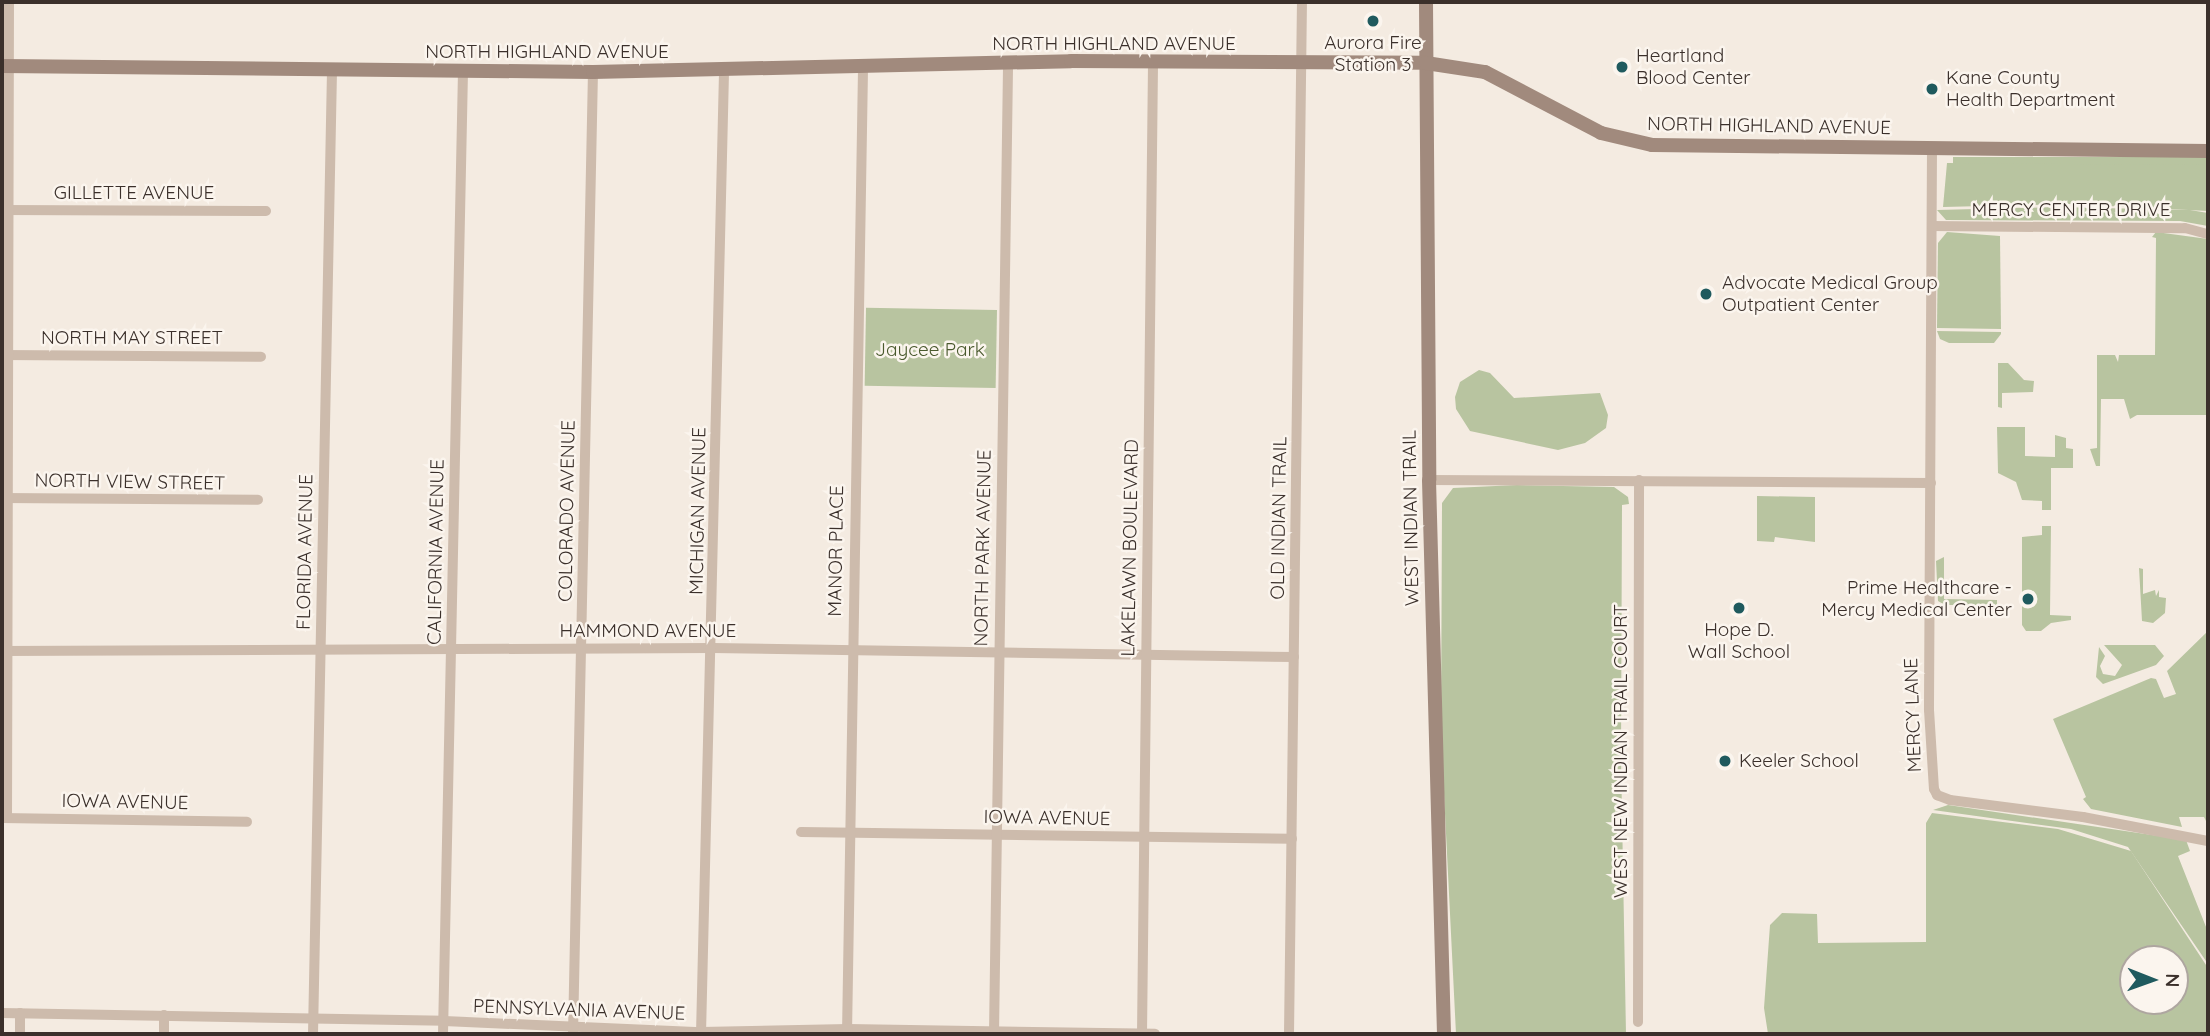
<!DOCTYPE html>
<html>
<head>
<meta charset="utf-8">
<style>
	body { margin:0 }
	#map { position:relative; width:2210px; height:1036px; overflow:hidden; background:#f4ebe1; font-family:Quicksand,sans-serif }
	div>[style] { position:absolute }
	.green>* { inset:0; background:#b8c4a0; transform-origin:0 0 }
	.street>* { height:10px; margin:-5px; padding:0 5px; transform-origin:5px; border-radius:5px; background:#cdbbac }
	.secondary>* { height:14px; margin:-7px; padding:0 7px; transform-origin:7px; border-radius:7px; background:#a18a7d }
	.dots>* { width:19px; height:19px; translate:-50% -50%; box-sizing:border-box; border:4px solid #fbf5ee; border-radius:50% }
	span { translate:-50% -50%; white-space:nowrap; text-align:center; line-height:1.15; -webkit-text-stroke:5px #fbf5ee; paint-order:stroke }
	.poi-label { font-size:19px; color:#3b302b }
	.left { translate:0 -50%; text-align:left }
	.right { translate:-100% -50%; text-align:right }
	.street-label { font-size:19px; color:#3b302b }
	.park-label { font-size:19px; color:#4a5a2e }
	.frame { position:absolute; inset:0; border:4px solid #3b302b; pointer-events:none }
	.north { position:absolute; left:2119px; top:945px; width:70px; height:70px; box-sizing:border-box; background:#fbf5ee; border:2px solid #aea6a0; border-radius:50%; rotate:91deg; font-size:19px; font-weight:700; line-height:28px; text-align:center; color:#3b302b }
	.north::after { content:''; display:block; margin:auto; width:24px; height:32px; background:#1f5a5e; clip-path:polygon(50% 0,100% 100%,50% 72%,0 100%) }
</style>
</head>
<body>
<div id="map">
	<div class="green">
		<div style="left:1953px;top:157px;width:255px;height:10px"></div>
		<div style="clip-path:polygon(1947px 163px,2208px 165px,2208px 211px,2069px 204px,1943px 207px)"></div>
		<div style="clip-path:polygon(2057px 207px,2190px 210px,2208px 213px,2208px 226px,2180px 221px,1946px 220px,1937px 210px)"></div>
		<div style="clip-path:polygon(1947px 232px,2000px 236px,2001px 329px,1937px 328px,1938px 243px)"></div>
		<div style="clip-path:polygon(2156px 232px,2208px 239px,2208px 415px,2137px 415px,2130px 419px,2124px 399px,2101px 399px,2100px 466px,2096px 466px,2090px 449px,2097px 448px,2097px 355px,2115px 355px,2118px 362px,2119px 355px,2155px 355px,2156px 238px,2152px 237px)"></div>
		<div style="left:997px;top:310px;width:78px;height:131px;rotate:91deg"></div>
		<div style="clip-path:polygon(1937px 331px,2001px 332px,2001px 334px,1994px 343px,1949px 343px,1940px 339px)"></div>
		<div style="clip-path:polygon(1998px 363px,2008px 363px,2024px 380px,2034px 381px,2033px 392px,2002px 393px,2002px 408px,1998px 407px)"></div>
		<div style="clip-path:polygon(1479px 370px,1490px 373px,1514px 398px,1600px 393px,1608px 415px,1606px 428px,1585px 443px,1558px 450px,1470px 431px,1456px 409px,1455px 397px,1460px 382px)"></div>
		<div style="clip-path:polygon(1997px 427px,2025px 427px,2025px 456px,2055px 457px,2055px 435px,2066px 438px,2066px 448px,2073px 449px,2073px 468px,2051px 468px,2051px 510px,2042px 510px,2042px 501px,2022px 500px,2016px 482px,1998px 473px)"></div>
		<div style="clip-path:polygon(1517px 485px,1614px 487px,1628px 497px,1629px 504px,1622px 505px,1621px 758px,1626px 1034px,1456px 1034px,1441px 733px,1442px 503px,1453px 488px)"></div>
		<div style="clip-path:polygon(1757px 496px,1815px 497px,1815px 542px,1775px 537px,1774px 542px,1757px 541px)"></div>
		<div style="clip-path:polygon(2042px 526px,2051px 526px,2050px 615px,2071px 616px,2071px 620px,2051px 623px,2041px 631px,2026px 631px,2022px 625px,2022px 537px,2042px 535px)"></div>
		<div style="clip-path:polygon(1944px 557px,1944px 599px,1997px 600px,1997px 605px,1945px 605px,1938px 601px,1936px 561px)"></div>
		<div style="clip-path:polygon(2139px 568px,2143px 569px,2143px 594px,2155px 590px,2156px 596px,2159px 590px,2159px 597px,2166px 598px,2165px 613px,2153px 623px,2142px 621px)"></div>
		<div style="clip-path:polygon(2208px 631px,2208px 825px,2204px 817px,2179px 817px,2182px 827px,2091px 809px,2083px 799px,2086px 797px,2053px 719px,2151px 678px,2156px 679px,2164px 698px,2176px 694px,2167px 671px)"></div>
		<div style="clip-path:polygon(2104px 645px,2155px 645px,2164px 656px,2156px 665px,2103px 684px,2096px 677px,2099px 647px,2105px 656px,2100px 666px,2103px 674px,2115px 676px,2122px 665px)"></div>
		<div style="clip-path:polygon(1948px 805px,2186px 840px,2190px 851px,2178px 856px,2208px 932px,2208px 964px,2128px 847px,2071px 829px,1933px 810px)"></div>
		<div style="clip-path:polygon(evenodd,1932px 813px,2058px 829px,2131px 851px,2208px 968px,2208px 1034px,1768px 1034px,1764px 1008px,1770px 925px,1782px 913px,1817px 914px,1818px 943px,1926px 942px,1926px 823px,1932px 813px,2133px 959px,2175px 959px,2175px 1001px,2133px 1001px,2133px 959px)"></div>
	</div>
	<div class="street">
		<div style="left:1932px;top:149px;width:561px;rotate:90.31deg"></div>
		<div style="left:1929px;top:710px;width:79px;rotate:86.4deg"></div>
		<div style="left:1934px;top:789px;width:7px;rotate:63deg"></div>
		<div style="left:1937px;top:795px;width:14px;rotate:21deg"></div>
		<div style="left:1950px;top:800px;width:134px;rotate:7.3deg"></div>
		<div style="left:2083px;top:817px;width:127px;rotate:10.9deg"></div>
		<div style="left:2px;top:210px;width:264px;rotate:0.2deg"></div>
		<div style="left:1932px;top:226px;width:253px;rotate:0.5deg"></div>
		<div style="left:2185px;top:228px;width:24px;rotate:15deg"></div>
		<div style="left:2px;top:355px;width:259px;rotate:0.4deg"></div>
		<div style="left:1429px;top:480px;width:502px;rotate:0.34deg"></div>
		<div style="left:2px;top:498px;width:256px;rotate:0.4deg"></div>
		<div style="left:2px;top:651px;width:711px;rotate:-0.24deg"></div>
		<div style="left:713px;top:648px;width:581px;rotate:0.89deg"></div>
		<div style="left:2px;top:818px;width:245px;rotate:0.9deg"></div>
		<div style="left:7px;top:818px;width:816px;rotate:-89.86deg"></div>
		<div style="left:801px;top:832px;width:491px;rotate:0.8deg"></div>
		<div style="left:2px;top:1013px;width:442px;rotate:1deg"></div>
		<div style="left:444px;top:1021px;width:257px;rotate:2.5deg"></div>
		<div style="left:701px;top:1032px;width:147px;rotate:-1.2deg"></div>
		<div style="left:848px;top:1029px;width:307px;rotate:0.9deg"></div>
		<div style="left:1638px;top:1022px;width:542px;rotate:-89.89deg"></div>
		<div style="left:20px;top:1034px;width:21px;rotate:-90deg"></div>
		<div style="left:164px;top:1034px;width:19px;rotate:-90deg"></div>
		<div style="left:313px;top:1034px;width:965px;rotate:-88.87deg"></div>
		<div style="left:443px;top:1034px;width:964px;rotate:-88.81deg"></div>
		<div style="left:573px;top:1034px;width:962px;rotate:-88.81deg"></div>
		<div style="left:701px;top:1034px;width:962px;rotate:-88.63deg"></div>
		<div style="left:847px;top:1034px;width:965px;rotate:-89.05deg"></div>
		<div style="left:994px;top:1034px;width:972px;rotate:-89.17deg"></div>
		<div style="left:1142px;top:1034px;width:973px;rotate:-89.35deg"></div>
		<div style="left:1289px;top:1034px;width:1032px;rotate:-89.28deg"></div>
	</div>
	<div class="secondary">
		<div style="left:1426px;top:2px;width:478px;rotate:89.6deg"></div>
		<div style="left:1429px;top:480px;width:554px;rotate:88.45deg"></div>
		<div style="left:2px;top:66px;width:591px;rotate:0.58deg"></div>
		<div style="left:593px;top:72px;width:478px;rotate:-1.3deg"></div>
		<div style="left:1071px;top:61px;width:355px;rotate:0.3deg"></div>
		<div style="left:1426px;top:63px;width:60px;rotate:8.7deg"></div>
		<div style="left:1485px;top:72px;width:131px;rotate:27.7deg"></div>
		<div style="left:1601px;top:133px;width:52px;rotate:13.2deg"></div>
		<div style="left:1652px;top:145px;width:556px;rotate:0.62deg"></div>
	</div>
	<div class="dots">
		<div style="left:1373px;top:21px;background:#1f5a5e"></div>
		<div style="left:1622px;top:67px;background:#1f5a5e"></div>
		<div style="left:1932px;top:89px;background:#1f5a5e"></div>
		<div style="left:1706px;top:294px;background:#1f5a5e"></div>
		<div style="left:2028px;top:599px;background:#1f5a5e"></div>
		<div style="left:1739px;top:608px;background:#1f5a5e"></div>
		<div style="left:1725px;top:761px;background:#1f5a5e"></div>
	</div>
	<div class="poi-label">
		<span style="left:1373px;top:54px">Aurora Fire<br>Station 3</span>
		<span class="left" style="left:1636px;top:67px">Heartland<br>Blood Center</span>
		<span class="left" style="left:1946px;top:89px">Kane County<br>Health Department</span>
		<span class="left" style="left:1722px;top:294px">Advocate Medical Group<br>Outpatient Center</span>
		<span class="right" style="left:2012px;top:599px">Prime Healthcare -<br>Mercy Medical Center</span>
		<span style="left:1739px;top:641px">Hope D.<br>Wall School</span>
		<span class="left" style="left:1739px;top:761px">Keeler School</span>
	</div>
	<div class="street-label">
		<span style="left:1114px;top:44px">NORTH HIGHLAND AVENUE</span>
		<span style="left:547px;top:52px">NORTH HIGHLAND AVENUE</span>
		<span style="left:1769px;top:126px;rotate:1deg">NORTH HIGHLAND AVENUE</span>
		<span style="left:134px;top:193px">GILLETTE AVENUE</span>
		<span style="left:2071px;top:210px">MERCY CENTER DRIVE</span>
		<span style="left:132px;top:338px">NORTH MAY STREET</span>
		<span style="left:130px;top:482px;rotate:1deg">NORTH VIEW STREET</span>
		<span style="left:567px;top:511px;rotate:-89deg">COLORADO AVENUE</span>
		<span style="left:698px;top:511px;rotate:-89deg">MICHIGAN AVENUE</span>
		<span style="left:1279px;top:518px;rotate:-89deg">OLD INDIAN TRAIL</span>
		<span style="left:1411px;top:518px;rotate:-91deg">WEST INDIAN TRAIL</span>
		<span style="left:983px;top:548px;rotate:-89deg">NORTH PARK AVENUE</span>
		<span style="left:1130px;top:548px;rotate:-89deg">LAKELAWN BOULEVARD</span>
		<span style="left:836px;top:551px;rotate:-89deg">MANOR PLACE</span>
		<span style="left:305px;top:552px;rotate:-89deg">FLORIDA AVENUE</span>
		<span style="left:436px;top:552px;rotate:-89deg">CALIFORNIA AVENUE</span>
		<span style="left:648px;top:631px">HAMMOND AVENUE</span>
		<span style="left:1913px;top:715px;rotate:-92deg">MERCY LANE</span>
		<span style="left:1621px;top:751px;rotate:-90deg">WEST NEW INDIAN TRAIL COURT</span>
		<span style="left:125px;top:802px;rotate:1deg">IOWA AVENUE</span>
		<span style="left:1047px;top:818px;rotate:1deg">IOWA AVENUE</span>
		<span style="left:579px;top:1010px;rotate:2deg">PENNSYLVANIA AVENUE</span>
	</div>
	<div class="park-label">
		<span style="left:930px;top:350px">Jaycee Park</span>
	</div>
	<div class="frame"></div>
	<div class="north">N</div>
</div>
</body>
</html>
